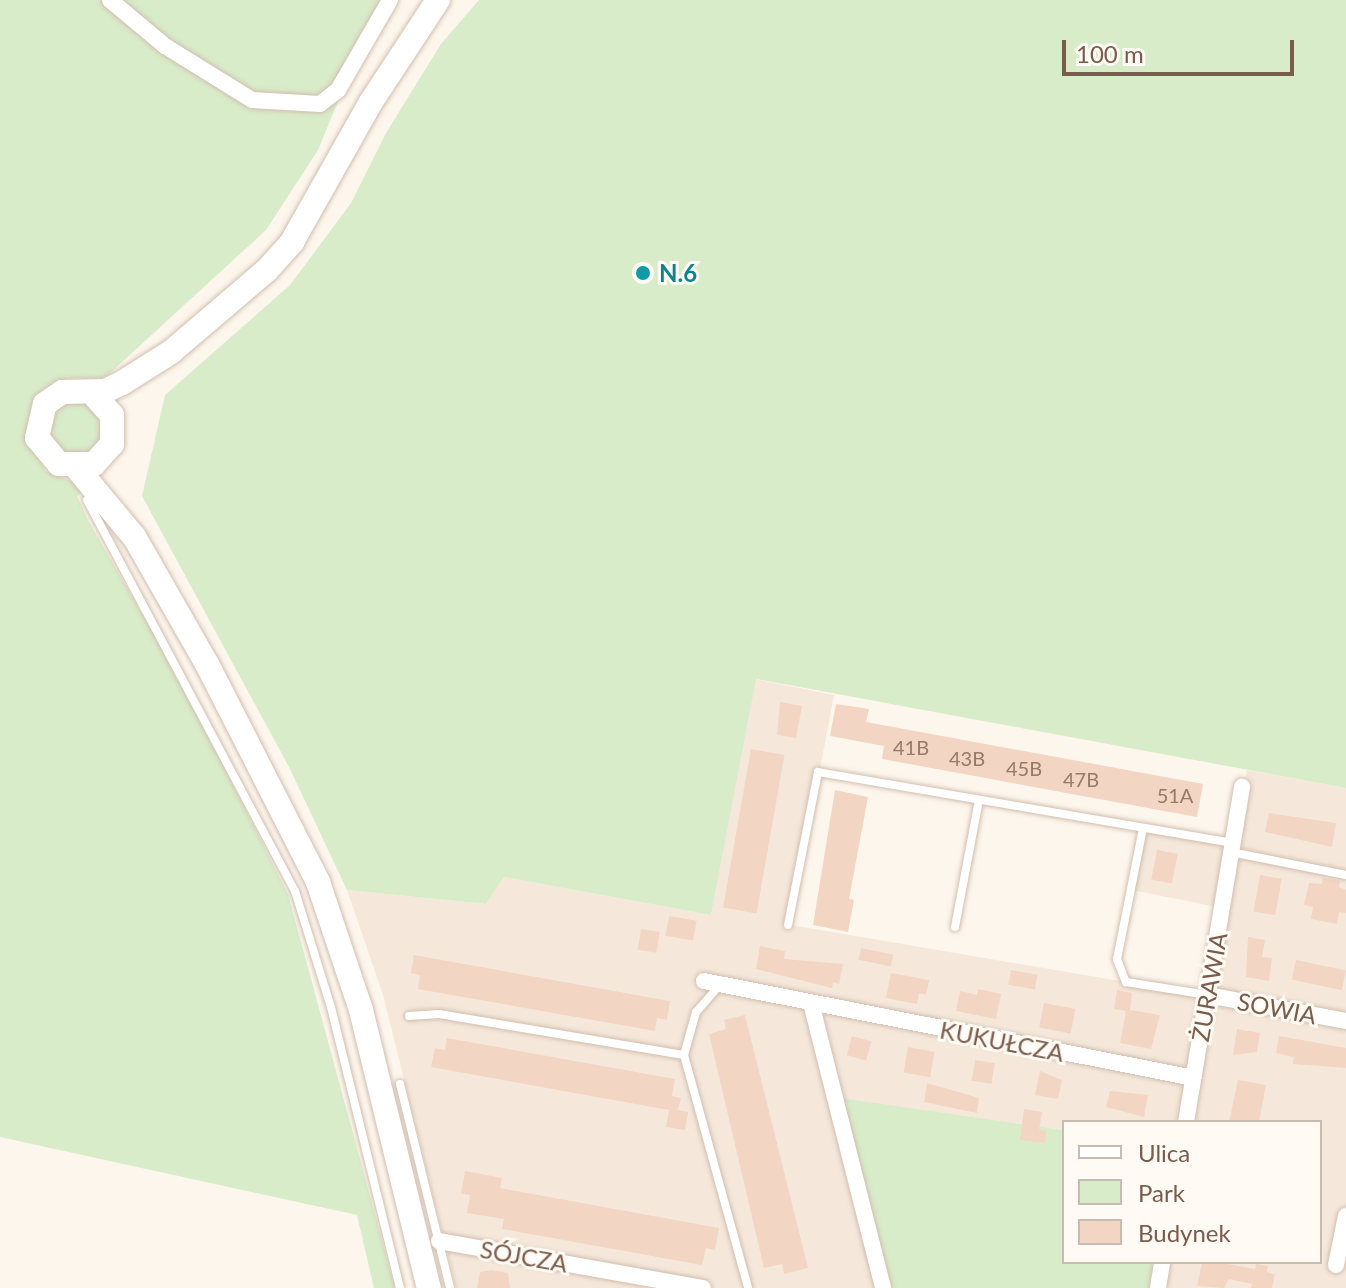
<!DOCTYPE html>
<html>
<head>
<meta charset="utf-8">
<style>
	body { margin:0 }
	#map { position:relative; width:1346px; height:1288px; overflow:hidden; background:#fdf6ec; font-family:Lato,sans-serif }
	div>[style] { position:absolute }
	.residential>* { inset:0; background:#f5e8da }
	.green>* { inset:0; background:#d8ecc9 }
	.round { border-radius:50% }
	.building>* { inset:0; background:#f3d5c3; transform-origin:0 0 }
	.roads { filter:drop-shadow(0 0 2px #d1beb0) drop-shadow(0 0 2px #d1beb0) }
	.service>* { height:8px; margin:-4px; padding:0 4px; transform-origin:4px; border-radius:4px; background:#fff }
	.minor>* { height:16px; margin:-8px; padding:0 8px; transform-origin:8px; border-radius:8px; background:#fff }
	.secondary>* { height:24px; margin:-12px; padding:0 12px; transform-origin:12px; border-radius:12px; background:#fff }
	.dots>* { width:22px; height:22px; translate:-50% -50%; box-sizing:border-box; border:4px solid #fffaf3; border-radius:50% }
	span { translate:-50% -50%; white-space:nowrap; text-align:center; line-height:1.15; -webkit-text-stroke:6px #fffaf3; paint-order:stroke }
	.number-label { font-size:20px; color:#987a6a }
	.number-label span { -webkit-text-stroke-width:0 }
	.culture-label { font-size:24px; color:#0d838f; font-weight:700 }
	.left { translate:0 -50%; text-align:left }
	.street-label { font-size:24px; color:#7a5c4d }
	.legend { position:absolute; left:1062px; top:1120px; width:260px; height:144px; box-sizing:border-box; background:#fffaf3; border:2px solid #cabbb1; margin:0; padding:10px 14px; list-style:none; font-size:24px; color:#7a5c4d }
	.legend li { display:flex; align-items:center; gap:16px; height:40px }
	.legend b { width:40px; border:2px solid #cabbb1 }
	.scale { position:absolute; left:1062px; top:40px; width:232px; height:36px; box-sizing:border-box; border:4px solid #7a5c4d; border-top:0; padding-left:10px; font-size:24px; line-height:28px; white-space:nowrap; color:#7a5c4d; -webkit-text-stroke:6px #fffaf3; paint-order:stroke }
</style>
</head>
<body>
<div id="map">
	<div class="residential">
		<div style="clip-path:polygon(755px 679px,834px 695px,791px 925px,1208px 996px,1222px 908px,1132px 890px,1143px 827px,1233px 843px,1247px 770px,1346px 788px,1346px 1288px,1149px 1288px,1153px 1262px,1320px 1262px,1320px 1122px,1064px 1122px,1064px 1130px,827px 1097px,874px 1288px,456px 1288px,383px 995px,347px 890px,486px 904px,504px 877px,711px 915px)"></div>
	</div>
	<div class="green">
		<div style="clip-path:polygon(0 0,380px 0,318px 150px,266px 230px,109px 374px,111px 379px,67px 378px,43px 389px,32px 404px,26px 436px,46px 471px,88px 488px,77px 496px,89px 522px,184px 687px,288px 894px,395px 1288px,374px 1288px,357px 1215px,0 1137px)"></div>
		<div style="clip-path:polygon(479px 0,1346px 0,1346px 788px,756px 679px,711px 915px,504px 877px,486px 904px,347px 890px,289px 767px,142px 496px,165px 395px,290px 285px,351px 203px,386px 133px,441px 44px)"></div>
		<div class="round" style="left:49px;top:401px;width:54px;height:54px"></div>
		<div style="clip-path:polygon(826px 1096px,1064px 1130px,1064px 1262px,1153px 1262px,1149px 1288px,874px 1288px)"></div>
	</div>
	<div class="building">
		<div style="clip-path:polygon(780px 702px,802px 706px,796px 738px,777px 735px)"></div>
		<div style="clip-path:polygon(836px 704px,869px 709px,866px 722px,1203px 784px,1197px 817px,882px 759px,884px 746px,830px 736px)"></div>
		<div style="left:751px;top:749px;width:34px;height:161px;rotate:10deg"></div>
		<div style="clip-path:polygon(835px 790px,868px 797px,849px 899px,854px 900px,848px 932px,813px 925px)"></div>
		<div style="clip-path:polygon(1269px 813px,1336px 823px,1332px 847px,1265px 832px)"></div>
		<div style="left:1157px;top:850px;width:21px;height:30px;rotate:11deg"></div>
		<div style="left:1260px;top:875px;width:22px;height:37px;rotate:10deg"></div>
		<div style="clip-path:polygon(1323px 878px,1340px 881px,1339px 887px,1346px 890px,1346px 913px,1339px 912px,1337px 924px,1311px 919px,1313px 907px,1304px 905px,1309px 883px,1322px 884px)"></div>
		<div style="left:669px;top:916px;width:28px;height:20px;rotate:10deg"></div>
		<div style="left:641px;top:929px;width:19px;height:21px;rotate:9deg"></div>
		<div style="clip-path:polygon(1248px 937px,1265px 940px,1262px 957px,1272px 958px,1269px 981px,1246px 977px)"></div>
		<div style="clip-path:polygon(760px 946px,785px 951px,784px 959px,843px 964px,839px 984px,833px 982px,832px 988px,756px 969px)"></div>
		<div style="left:861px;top:948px;width:33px;height:12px;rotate:12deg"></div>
		<div style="clip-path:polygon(414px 955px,670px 1001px,667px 1020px,657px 1018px,655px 1031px,418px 989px,420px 975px,411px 973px)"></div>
		<div style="left:1296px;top:960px;width:51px;height:20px;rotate:12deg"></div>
		<div style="left:1011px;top:970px;width:27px;height:15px;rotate:10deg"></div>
		<div style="clip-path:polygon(891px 973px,929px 980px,926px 995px,919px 993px,917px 1004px,886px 998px)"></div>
		<div style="clip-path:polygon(978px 989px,1001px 994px,996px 1019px,956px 1011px,960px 991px,977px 995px)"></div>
		<div style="clip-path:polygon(1117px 990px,1132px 993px,1130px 1010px,1160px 1015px,1151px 1049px,1120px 1043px,1126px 1011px,1114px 1009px)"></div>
		<div style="left:1044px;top:1003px;width:32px;height:25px;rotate:11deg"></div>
		<div style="clip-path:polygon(745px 1015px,808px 1268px,784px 1274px,782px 1264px,764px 1268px,709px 1034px,726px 1029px,724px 1020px)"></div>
		<div style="clip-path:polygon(1237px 1029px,1260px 1033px,1257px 1052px,1233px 1055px)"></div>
		<div style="left:852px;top:1036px;width:20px;height:20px;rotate:15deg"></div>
		<div style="clip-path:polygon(1279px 1036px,1346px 1048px,1346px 1068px,1293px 1064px,1294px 1057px,1276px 1053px)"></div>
		<div style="clip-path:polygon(447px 1038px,675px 1079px,672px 1096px,681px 1098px,678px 1110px,688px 1112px,685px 1130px,666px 1127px,669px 1110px,431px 1067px,435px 1048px,445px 1050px)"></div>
		<div style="left:908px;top:1047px;width:27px;height:26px;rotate:10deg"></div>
		<div style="left:975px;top:1060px;width:20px;height:21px;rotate:9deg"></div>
		<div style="clip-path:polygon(1040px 1071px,1062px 1080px,1058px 1099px,1035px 1095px)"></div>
		<div style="clip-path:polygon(1238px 1080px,1266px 1085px,1259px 1122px,1229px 1122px)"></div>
		<div style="clip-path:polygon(927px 1083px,979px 1098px,977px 1113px,924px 1102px)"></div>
		<div style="clip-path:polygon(1110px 1091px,1148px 1095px,1144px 1117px,1106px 1107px)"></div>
		<div style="clip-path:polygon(1024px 1109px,1042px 1112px,1039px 1130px,1046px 1131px,1045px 1143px,1020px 1140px)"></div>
		<div style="clip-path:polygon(465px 1171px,502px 1178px,500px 1188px,719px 1228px,715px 1250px,706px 1248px,702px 1265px,502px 1229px,504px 1219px,467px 1213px,470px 1195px,461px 1194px)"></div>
		<div style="clip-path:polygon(1216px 1262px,1255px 1269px,1256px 1264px,1268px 1266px,1267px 1272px,1275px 1274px,1272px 1288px,1251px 1288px,1252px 1284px,1229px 1279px,1224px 1288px,1197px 1286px,1202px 1263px)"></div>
		<div style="clip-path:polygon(491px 1270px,508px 1273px,510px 1288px,477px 1288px,480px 1272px)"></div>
	</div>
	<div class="roads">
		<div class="service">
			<div style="left:87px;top:500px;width:443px;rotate:62deg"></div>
			<div style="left:295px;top:891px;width:121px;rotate:72.8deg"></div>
			<div style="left:331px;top:1007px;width:289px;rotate:76.2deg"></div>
			<div style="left:1143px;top:828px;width:134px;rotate:101.2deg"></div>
			<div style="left:1117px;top:959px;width:25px;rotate:69deg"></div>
			<div style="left:1126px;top:982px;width:83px;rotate:9deg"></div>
			<div style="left:1231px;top:852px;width:117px;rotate:11.3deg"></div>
			<div style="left:788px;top:925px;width:156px;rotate:-78.9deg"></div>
			<div style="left:818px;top:772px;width:420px;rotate:9.7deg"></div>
			<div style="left:955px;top:927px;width:129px;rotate:-79.3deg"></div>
			<div style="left:718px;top:987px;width:33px;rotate:131deg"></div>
			<div style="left:696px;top:1012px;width:45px;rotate:105.6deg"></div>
			<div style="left:684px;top:1055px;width:242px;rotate:74.6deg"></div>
			<div style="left:409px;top:1016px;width:30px;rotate:-4deg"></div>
			<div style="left:439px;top:1014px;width:248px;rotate:9.5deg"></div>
			<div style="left:400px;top:1084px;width:210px;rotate:76.2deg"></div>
		</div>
		<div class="minor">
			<div style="left:110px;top:0;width:72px;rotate:39.9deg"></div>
			<div style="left:165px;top:46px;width:102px;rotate:31.8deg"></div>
			<div style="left:252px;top:100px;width:68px;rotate:3.4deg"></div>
			<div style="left:320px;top:104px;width:23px;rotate:-38deg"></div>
			<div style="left:338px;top:90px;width:104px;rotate:-60deg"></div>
			<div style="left:704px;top:981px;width:499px;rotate:11.2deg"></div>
			<div style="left:1208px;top:995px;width:140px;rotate:10.7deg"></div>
			<div style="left:811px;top:1003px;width:294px;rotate:75.8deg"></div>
			<div style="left:1186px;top:1122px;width:340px;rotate:-80.5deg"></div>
			<div style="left:439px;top:1241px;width:268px;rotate:10.1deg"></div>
			<div style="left:1336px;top:1265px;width:50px;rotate:-78.5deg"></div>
			<div style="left:1158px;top:1288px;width:26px;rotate:-81deg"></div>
		</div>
		<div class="secondary">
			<div style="left:92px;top:393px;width:30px;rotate:48deg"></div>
			<div style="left:112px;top:415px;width:29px;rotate:90deg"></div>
			<div style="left:112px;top:444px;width:27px;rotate:132deg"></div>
			<div style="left:94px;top:464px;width:35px;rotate:180deg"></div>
			<div style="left:59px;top:464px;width:34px;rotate:-130deg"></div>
			<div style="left:37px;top:438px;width:35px;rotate:-77deg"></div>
			<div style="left:45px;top:404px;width:21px;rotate:-35deg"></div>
			<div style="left:62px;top:392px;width:43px;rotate:-1.3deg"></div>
			<div style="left:105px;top:391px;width:19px;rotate:-25deg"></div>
			<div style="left:122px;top:383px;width:58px;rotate:-32.3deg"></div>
			<div style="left:171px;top:352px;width:126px;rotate:-40.5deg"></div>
			<div style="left:267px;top:270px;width:38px;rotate:-48deg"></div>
			<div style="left:292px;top:242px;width:161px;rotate:-60.6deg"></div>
			<div style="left:371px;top:102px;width:122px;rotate:-56.7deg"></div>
			<div style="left:76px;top:467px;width:92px;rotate:50.3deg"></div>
			<div style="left:135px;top:538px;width:145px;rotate:60.3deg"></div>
			<div style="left:207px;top:664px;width:245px;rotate:63deg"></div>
			<div style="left:318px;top:882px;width:135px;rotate:71.4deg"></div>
			<div style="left:361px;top:1010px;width:286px;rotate:76.3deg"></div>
		</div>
	</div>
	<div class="dots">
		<div style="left:643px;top:273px;background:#0f9aa8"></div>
	</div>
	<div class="number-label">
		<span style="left:911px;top:747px">41B</span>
		<span style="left:967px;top:758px">43B</span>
		<span style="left:1024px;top:768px">45B</span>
		<span style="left:1081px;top:779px">47B</span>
		<span style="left:1175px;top:795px">51A</span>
	</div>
	<div class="culture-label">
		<span class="left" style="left:659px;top:273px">N.6</span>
	</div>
	<div class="street-label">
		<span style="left:1209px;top:987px;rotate:-80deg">ŻURAWIA</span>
		<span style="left:1277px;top:1008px;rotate:11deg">SOWIA</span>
		<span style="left:1002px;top:1041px;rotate:11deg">KUKUŁCZA</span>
		<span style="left:524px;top:1256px;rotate:10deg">SÓJCZA</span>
	</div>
	<ul class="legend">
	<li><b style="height:10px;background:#fff"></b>Ulica</li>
	<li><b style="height:22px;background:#d8ecc9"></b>Park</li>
	<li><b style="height:22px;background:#f3d5c3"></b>Budynek</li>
	</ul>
	<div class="scale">100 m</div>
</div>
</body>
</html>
